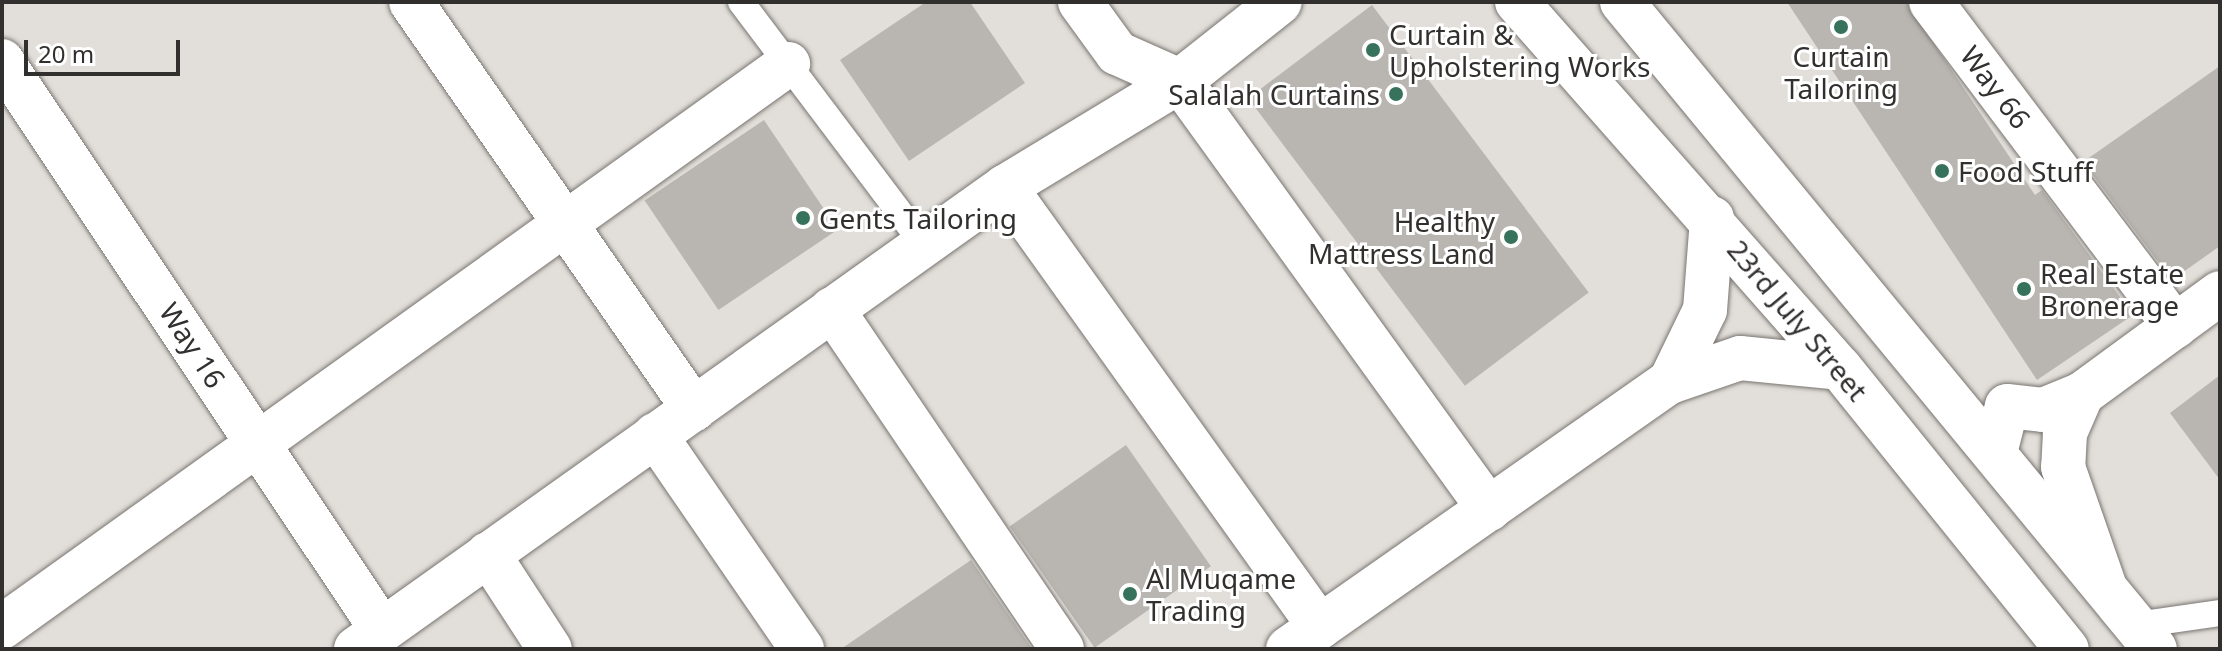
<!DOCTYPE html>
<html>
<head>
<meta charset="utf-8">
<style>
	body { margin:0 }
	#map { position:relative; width:2222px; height:651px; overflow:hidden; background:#e2ded9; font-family:"Noto Sans",sans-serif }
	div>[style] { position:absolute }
	.building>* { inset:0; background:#b9b6b1; transform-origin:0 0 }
	.roads { filter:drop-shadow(0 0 2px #797571) drop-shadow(0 0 2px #797571) }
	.service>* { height:26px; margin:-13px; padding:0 13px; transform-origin:13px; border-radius:13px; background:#fff }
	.minor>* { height:44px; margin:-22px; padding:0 22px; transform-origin:22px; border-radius:22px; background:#fff }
	.tertiary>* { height:44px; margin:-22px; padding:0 22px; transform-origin:22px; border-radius:22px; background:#fff }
	.secondary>* { height:44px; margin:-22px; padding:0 22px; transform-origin:22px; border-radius:22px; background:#fff }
	.dots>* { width:22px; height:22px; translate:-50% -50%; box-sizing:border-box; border:4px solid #fff; border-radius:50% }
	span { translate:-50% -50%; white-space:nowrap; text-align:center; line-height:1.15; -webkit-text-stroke:6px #fff; paint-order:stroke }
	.poi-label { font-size:28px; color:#32302f }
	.left { translate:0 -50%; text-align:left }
	.right { translate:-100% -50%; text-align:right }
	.street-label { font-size:28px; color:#32302f }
	.frame { position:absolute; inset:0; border:4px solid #32302f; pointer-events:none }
	.scale { position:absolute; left:24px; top:40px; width:156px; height:36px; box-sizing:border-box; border:4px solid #32302f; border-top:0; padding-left:10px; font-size:24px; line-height:28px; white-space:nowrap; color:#32302f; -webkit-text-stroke:6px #fff; paint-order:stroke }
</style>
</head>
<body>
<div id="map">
	<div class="building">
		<div style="clip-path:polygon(926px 2px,970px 2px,1025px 83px,909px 161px,840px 60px)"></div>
		<div style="clip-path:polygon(1787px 2px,1906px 2px,2035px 195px,2042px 190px,2133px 315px,2037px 380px)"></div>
		<div style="left:1372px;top:5px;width:360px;height:155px;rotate:53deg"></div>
		<div style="clip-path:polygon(2220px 66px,2220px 246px,2172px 280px,2083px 162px)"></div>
		<div style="left:764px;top:120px;width:132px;height:144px;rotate:56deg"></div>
		<div style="clip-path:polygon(2220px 375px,2220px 480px,2170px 413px)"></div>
		<div style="left:1126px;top:445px;width:148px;height:142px;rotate:55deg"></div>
		<div style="clip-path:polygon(971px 560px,1032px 649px,841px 649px)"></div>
	</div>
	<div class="roads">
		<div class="service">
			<div style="left:741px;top:2px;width:304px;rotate:53deg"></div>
			<div style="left:2136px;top:625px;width:85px;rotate:-8.1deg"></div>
		</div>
		<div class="minor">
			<div style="left:411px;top:2px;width:496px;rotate:55.2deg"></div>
			<div style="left:1080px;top:2px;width:63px;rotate:54deg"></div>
			<div style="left:1117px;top:53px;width:69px;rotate:24deg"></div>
			<div style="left:1180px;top:81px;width:528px;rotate:54.17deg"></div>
			<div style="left:1931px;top:2px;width:406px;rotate:53deg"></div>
			<div style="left:2px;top:61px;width:684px;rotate:56.26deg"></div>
			<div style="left:1005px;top:187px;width:541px;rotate:54.4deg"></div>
			<div style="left:832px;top:309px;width:410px;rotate:55.9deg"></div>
			<div style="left:2082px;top:394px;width:43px;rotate:113.6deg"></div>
			<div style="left:2065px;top:433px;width:34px;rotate:93deg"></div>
			<div style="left:2063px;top:467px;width:125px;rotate:70.8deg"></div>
			<div style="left:655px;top:435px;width:260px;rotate:55.5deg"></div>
			<div style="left:1996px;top:449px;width:44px;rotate:-75.7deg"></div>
			<div style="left:2007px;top:406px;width:36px;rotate:6deg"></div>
			<div style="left:2043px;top:410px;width:42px;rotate:-22.3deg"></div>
			<div style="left:2082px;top:394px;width:171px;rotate:-36.2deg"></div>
			<div style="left:488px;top:554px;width:113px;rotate:56.9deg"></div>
			<div style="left:2px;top:627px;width:967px;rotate:-35.61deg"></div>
			<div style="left:356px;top:649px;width:797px;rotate:-35.45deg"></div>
			<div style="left:1005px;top:187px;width:205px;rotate:-31.2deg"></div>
			<div style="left:1180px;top:81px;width:127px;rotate:-38.3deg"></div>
		</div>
		<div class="tertiary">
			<div style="left:1670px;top:382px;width:80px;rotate:-64.1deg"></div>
			<div style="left:1705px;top:310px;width:92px;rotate:-85.6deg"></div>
			<div style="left:1288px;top:649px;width:466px;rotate:-35deg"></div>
			<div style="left:1670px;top:382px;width:74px;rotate:-18.9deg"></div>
			<div style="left:1740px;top:358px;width:100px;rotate:5.7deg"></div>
		</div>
		<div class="secondary">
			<div style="left:1517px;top:2px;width:488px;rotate:48.6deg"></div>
			<div style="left:1840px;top:368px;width:361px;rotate:51.1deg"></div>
			<div style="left:1622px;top:2px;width:838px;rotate:50.52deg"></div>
		</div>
	</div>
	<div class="dots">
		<div style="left:1841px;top:27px;background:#36725c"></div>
		<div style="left:1373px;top:50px;background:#36725c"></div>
		<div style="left:1396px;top:94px;background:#36725c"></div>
		<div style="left:1942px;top:171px;background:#36725c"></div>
		<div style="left:803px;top:218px;background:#36725c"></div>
		<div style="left:1511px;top:237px;background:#36725c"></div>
		<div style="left:2024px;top:289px;background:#36725c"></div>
		<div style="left:1130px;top:594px;background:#36725c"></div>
	</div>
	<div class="poi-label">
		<span class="left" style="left:1389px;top:50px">Curtain &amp;<br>Upholstering Works</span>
		<span style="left:1841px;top:72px">Curtain<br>Tailoring</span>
		<span class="right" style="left:1380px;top:94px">Salalah Curtains</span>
		<span class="left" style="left:1958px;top:171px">Food Stuff</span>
		<span class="left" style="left:819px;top:218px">Gents Tailoring</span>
		<span class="right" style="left:1495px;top:237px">Healthy<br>Mattress Land</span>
		<span class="left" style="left:2040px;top:289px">Real Estate<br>Bronerage</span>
		<span class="left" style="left:1146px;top:594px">Al Muqame<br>Trading</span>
	</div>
	<div class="street-label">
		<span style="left:1996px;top:87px;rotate:53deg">Way 66</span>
		<span style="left:1798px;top:320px;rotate:50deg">23rd July Street</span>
		<span style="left:193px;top:345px;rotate:57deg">Way 16</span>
	</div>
	<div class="frame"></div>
	<div class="scale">20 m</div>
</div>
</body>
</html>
